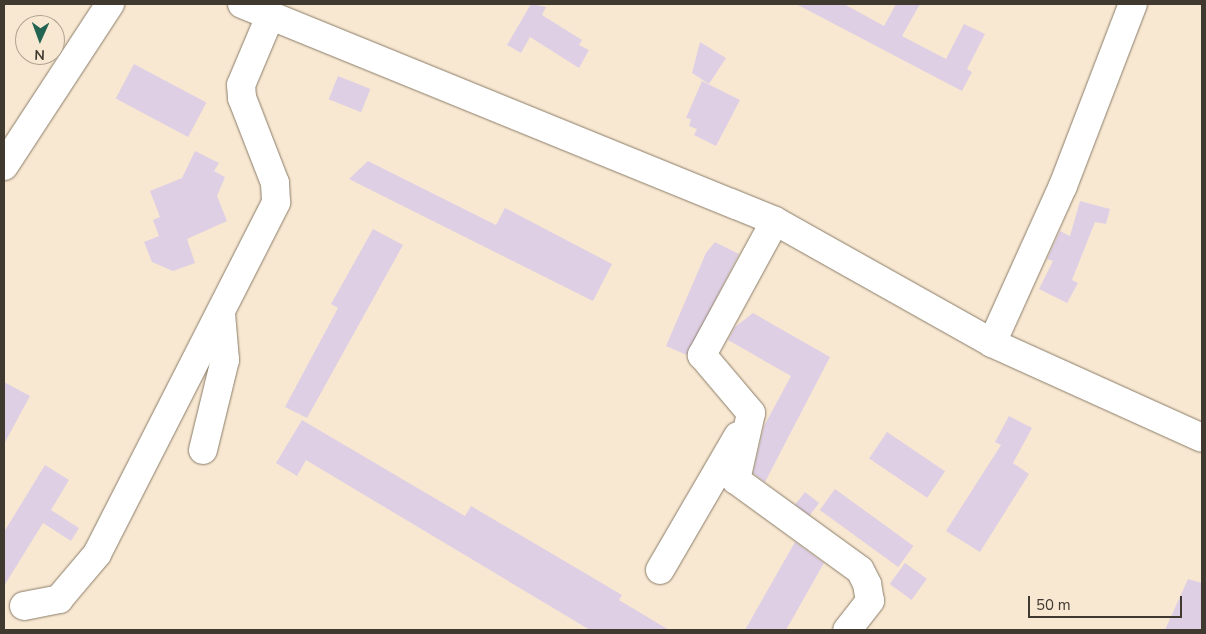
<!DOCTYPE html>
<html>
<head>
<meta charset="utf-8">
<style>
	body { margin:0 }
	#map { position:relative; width:1206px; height:634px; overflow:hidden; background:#f8e8d2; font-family:"Nunito Sans",sans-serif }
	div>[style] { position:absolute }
	.building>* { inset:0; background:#decfe5; transform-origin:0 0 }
	.roads { filter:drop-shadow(0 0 1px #8a7c68) drop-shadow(0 0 1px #8a7c68) }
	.minor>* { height:28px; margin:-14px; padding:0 14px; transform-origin:14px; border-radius:14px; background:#fff }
	.major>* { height:28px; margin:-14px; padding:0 14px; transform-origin:14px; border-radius:14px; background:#fff }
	span { translate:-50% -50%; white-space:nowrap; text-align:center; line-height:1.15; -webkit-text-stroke:5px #f8e8d2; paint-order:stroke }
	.frame { position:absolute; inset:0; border:5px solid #3f3930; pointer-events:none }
	.north { position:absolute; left:15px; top:15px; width:50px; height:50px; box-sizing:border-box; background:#f8e8d2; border:1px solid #aea291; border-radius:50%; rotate:182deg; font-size:14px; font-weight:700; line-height:20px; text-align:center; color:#3f3930 }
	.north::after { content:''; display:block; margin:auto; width:18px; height:22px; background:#226352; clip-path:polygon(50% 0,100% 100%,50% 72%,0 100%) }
	.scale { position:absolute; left:1028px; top:596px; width:154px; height:22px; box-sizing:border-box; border:2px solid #3f3930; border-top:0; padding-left:6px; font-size:15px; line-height:18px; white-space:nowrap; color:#3f3930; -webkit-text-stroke:4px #f8e8d2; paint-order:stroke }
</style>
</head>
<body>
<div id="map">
	<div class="building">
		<div style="clip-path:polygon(531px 4px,546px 7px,542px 15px,582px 40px,579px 45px,589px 50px,579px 68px,530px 37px,521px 53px,507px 45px)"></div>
		<div style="clip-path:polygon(796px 4px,844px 4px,884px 26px,896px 4px,920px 4px,902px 36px,946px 59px,964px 24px,985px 34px,967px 69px,972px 72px,962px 91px)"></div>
		<div style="clip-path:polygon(700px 42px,726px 58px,709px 84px,692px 73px)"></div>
		<div style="left:134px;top:64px;width:82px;height:39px;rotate:28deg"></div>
		<div style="left:338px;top:76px;width:35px;height:25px;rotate:22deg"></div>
		<div style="clip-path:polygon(702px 81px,740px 100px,716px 146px,694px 135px,697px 129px,689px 126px,691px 119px,686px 118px)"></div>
		<div style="clip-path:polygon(195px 151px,219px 163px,214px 171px,225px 177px,217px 196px,227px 221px,187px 239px,195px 263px,173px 271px,152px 262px,144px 242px,159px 236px,153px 220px,160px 217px,150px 191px,182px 178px)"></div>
		<div style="clip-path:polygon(368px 161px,496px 225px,505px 208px,612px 264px,593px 301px,349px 179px)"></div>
		<div style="clip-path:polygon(1080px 201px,1110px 209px,1106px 224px,1095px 222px,1072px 280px,1078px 283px,1067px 303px,1039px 289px,1053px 261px,1047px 259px,1060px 231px,1070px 236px)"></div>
		<div style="clip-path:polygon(373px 229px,403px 245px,307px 418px,285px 407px,338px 308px,331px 304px)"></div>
		<div style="clip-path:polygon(715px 242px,739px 254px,687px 355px,666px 346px,706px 253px)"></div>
		<div style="clip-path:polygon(753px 313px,830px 357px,765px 482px,753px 473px,764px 426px,791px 376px,728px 340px,735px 327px)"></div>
		<div style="clip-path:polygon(4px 382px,30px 396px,4px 444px)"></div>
		<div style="clip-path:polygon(1009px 416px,1032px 428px,1013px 463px,1029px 474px,980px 552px,946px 531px,1001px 445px,995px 442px)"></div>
		<div style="clip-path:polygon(302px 420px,465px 516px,471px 506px,622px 595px,619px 600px,669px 630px,590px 630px,306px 460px,297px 476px,276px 463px)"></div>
		<div style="left:887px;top:432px;width:70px;height:32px;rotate:34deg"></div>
		<div style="clip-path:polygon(45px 465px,69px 480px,51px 510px,79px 528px,71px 541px,43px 523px,4px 586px,4px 532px)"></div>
		<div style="left:835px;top:489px;width:97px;height:26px;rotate:36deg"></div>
		<div style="left:805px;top:492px;width:18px;height:16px;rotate:38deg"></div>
		<div style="clip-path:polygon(795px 542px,824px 563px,786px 630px,745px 630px)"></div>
		<div style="left:905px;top:563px;width:27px;height:26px;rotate:36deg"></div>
		<div style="clip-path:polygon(1188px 579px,1202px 583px,1202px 630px,1165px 630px)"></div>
	</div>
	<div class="roads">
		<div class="minor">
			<div style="left:4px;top:166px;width:194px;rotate:-56.8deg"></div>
			<div style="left:775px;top:221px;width:153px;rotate:118.6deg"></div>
			<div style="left:702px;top:355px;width:76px;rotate:49.8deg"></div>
			<div style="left:751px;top:413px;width:69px;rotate:102.6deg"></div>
			<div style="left:736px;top:480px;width:153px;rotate:36deg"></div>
			<div style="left:860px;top:570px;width:16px;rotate:63deg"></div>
			<div style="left:867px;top:584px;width:17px;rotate:80deg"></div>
			<div style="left:870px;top:601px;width:37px;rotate:128deg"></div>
			<div style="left:992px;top:343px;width:172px;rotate:-65.7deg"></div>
			<div style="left:1063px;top:186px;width:195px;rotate:-69deg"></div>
			<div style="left:203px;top:450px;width:93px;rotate:-76.3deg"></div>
			<div style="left:225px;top:360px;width:47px;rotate:-94.9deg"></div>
			<div style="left:660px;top:570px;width:155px;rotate:-59.8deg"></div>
			<div style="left:24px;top:606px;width:36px;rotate:-11deg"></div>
			<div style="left:59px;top:599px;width:59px;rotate:-49.8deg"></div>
			<div style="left:97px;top:554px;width:395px;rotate:-63deg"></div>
			<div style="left:276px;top:202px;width:19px;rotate:-93deg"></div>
			<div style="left:275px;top:183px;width:91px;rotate:-111.2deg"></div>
			<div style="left:242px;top:98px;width:13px;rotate:-94deg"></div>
			<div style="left:241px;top:85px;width:77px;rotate:-67.1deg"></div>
		</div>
		<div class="major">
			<div style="left:242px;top:4px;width:575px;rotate:22.15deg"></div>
			<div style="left:775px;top:221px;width:249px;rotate:29.3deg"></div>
			<div style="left:992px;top:343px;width:230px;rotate:24.3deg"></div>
		</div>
	</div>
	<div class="frame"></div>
	<div class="north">N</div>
	<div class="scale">50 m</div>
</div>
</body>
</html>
